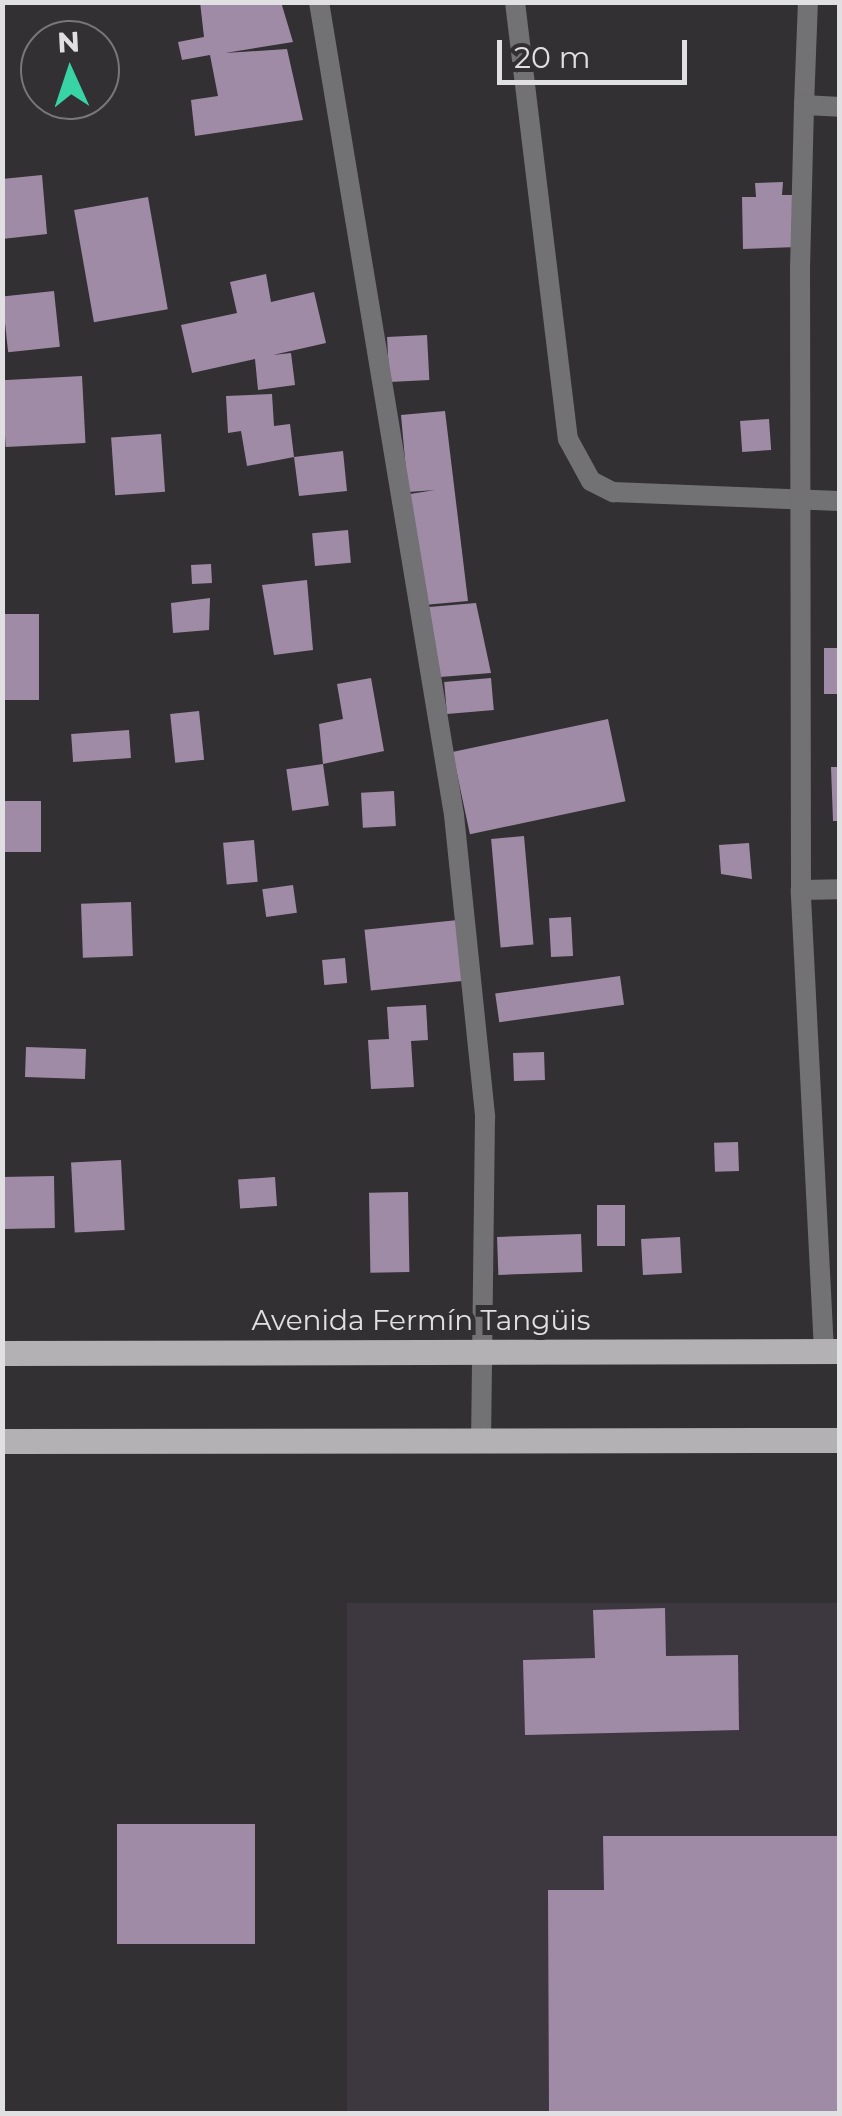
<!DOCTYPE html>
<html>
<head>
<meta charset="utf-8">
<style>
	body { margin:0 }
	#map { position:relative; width:842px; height:2116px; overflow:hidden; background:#323033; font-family:Montserrat,sans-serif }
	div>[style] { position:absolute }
	.built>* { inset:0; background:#3d373f; transform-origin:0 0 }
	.building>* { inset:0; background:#a08ba7; transform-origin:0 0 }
	.street>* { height:20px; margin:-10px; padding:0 10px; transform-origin:10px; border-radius:10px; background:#727173 }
	.primary>* { height:25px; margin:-12.5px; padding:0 12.5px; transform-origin:12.5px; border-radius:12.5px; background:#b3b1b4 }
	span { translate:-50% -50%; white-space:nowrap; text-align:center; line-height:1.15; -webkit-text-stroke:10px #323033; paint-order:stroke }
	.street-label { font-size:28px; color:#e0dfe1 }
	.frame { position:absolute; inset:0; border:5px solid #e0dfe1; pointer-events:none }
	.north { position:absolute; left:20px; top:20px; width:100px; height:100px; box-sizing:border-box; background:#323033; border:2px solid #787679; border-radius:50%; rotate:357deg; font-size:28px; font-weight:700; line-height:40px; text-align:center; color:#e0dfe1 }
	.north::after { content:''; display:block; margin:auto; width:35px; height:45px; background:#39d4a5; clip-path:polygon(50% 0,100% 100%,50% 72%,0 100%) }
	.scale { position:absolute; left:497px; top:40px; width:190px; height:45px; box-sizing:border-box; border:5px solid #e0dfe1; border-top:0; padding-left:12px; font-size:30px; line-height:35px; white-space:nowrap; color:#e0dfe1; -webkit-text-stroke:8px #323033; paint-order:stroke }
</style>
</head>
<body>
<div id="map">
	<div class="built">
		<div style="left:839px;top:1603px;width:510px;height:492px;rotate:90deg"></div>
	</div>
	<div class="building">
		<div style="clip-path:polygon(200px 2px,281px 2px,293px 42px,225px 53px,287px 49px,303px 120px,195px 136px,191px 100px,218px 96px,210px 55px,182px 60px,178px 42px,204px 37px)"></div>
		<div style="clip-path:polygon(42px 175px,47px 234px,2px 239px,2px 179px)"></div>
		<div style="clip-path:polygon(783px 182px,782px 195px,797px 195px,797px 247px,743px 249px,742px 197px,756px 197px,755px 183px)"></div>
		<div style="left:148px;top:197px;width:114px;height:75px;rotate:80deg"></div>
		<div style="clip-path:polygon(266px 274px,271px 302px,314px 292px,326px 343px,273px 355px,291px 353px,295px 385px,258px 390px,255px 359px,192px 373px,181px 325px,237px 313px,230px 282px)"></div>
		<div style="left:54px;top:291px;width:56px;height:52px;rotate:84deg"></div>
		<div style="left:427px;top:335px;width:45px;height:40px;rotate:87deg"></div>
		<div style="left:82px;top:376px;width:67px;height:80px;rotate:87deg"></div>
		<div style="clip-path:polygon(272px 394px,274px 426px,290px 424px,294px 457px,343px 451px,347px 491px,299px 496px,294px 457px,247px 466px,241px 431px,228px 433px,226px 396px)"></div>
		<div style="clip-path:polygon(445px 411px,468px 601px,424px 605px,410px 494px,435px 490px,408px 492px,401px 415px)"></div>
		<div style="left:769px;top:419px;width:31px;height:29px;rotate:86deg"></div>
		<div style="left:161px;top:434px;width:58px;height:50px;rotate:86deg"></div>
		<div style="left:348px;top:530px;width:33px;height:36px;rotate:85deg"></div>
		<div style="left:211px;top:564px;width:19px;height:20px;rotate:87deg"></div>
		<div style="clip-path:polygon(307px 580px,313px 650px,274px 655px,262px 585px)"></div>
		<div style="clip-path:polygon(210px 598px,209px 630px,173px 633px,171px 603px)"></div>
		<div style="clip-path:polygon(476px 603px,491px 673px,440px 677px,429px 607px)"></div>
		<div style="left:2px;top:614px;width:37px;height:86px"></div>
		<div style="left:840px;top:648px;width:46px;height:16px;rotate:90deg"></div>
		<div style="clip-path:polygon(371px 678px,384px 751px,323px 764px,319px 724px,343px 719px,337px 684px)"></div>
		<div style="left:491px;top:678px;width:32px;height:47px;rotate:85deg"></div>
		<div style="left:199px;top:711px;width:49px;height:29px;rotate:84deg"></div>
		<div style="left:608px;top:719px;width:84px;height:159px;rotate:78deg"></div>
		<div style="left:129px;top:730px;width:28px;height:58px;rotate:86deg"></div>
		<div style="left:323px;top:764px;width:42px;height:37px;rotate:82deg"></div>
		<div style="clip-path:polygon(831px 767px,840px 767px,840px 821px,833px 821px)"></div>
		<div style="left:394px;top:791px;width:35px;height:33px;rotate:87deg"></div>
		<div style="left:3px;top:801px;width:38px;height:51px"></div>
		<div style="left:524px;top:836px;width:109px;height:33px;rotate:85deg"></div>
		<div style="left:254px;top:840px;width:42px;height:31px;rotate:85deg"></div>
		<div style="clip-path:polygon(749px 843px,752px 879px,721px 874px,719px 845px)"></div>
		<div style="left:293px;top:885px;width:28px;height:31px;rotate:82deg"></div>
		<div style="left:131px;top:902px;width:54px;height:50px;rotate:88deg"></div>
		<div style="left:571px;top:917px;width:39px;height:22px;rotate:87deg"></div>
		<div style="left:458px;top:920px;width:61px;height:94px;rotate:84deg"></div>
		<div style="left:345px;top:958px;width:25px;height:23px;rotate:85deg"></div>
		<div style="left:620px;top:976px;width:29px;height:126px;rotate:82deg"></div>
		<div style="clip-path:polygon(426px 1005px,428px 1040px,411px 1041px,414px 1087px,371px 1089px,368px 1040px,389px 1039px,387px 1007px)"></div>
		<div style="left:86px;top:1049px;width:30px;height:60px;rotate:92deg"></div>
		<div style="left:544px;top:1052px;width:28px;height:31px;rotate:88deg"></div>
		<div style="left:738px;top:1142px;width:29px;height:24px;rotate:88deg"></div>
		<div style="left:121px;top:1160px;width:70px;height:50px;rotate:87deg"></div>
		<div style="left:54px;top:1176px;width:52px;height:52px;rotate:89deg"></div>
		<div style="left:275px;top:1177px;width:29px;height:37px;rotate:86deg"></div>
		<div style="left:408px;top:1192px;width:80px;height:39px;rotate:89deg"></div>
		<div style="left:597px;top:1205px;width:28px;height:41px"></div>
		<div style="left:581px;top:1234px;width:38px;height:84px;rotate:88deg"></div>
		<div style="left:680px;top:1237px;width:36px;height:39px;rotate:87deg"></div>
		<div style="clip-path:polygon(665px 1608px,666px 1656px,738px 1655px,739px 1730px,525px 1735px,523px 1660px,595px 1658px,593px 1610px)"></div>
		<div style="left:117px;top:1824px;width:138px;height:120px"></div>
		<div style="clip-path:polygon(603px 1836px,840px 1836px,840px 2114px,549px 2114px,548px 1890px,604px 1890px)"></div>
	</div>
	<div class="street">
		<div style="left:319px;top:2px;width:824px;rotate:80.57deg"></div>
		<div style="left:454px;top:815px;width:304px;rotate:84.1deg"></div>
		<div style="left:485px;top:1117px;width:323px;rotate:90.7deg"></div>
		<div style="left:515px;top:2px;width:440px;rotate:83.1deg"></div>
		<div style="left:568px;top:439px;width:48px;rotate:61.3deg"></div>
		<div style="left:591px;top:481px;width:25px;rotate:27deg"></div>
		<div style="left:613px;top:492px;width:227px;rotate:2.3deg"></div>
		<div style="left:804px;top:105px;width:103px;rotate:-87.8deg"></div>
		<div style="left:801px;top:890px;width:39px;rotate:-1deg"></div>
		<div style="left:824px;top:1351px;width:462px;rotate:-92.9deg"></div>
		<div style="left:801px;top:890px;width:621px;rotate:-90.09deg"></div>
		<div style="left:800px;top:269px;width:164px;rotate:-88.6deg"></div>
		<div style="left:804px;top:105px;width:36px;rotate:3deg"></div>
	</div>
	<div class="primary">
		<div style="left:2px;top:1353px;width:838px;rotate:-0.14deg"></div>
		<div style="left:2px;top:1441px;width:838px;rotate:-0.07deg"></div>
	</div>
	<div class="street-label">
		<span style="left:421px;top:1320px">Avenida Fermín Tangüis</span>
	</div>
	<div class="frame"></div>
	<div class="north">N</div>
	<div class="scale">20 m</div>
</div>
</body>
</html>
